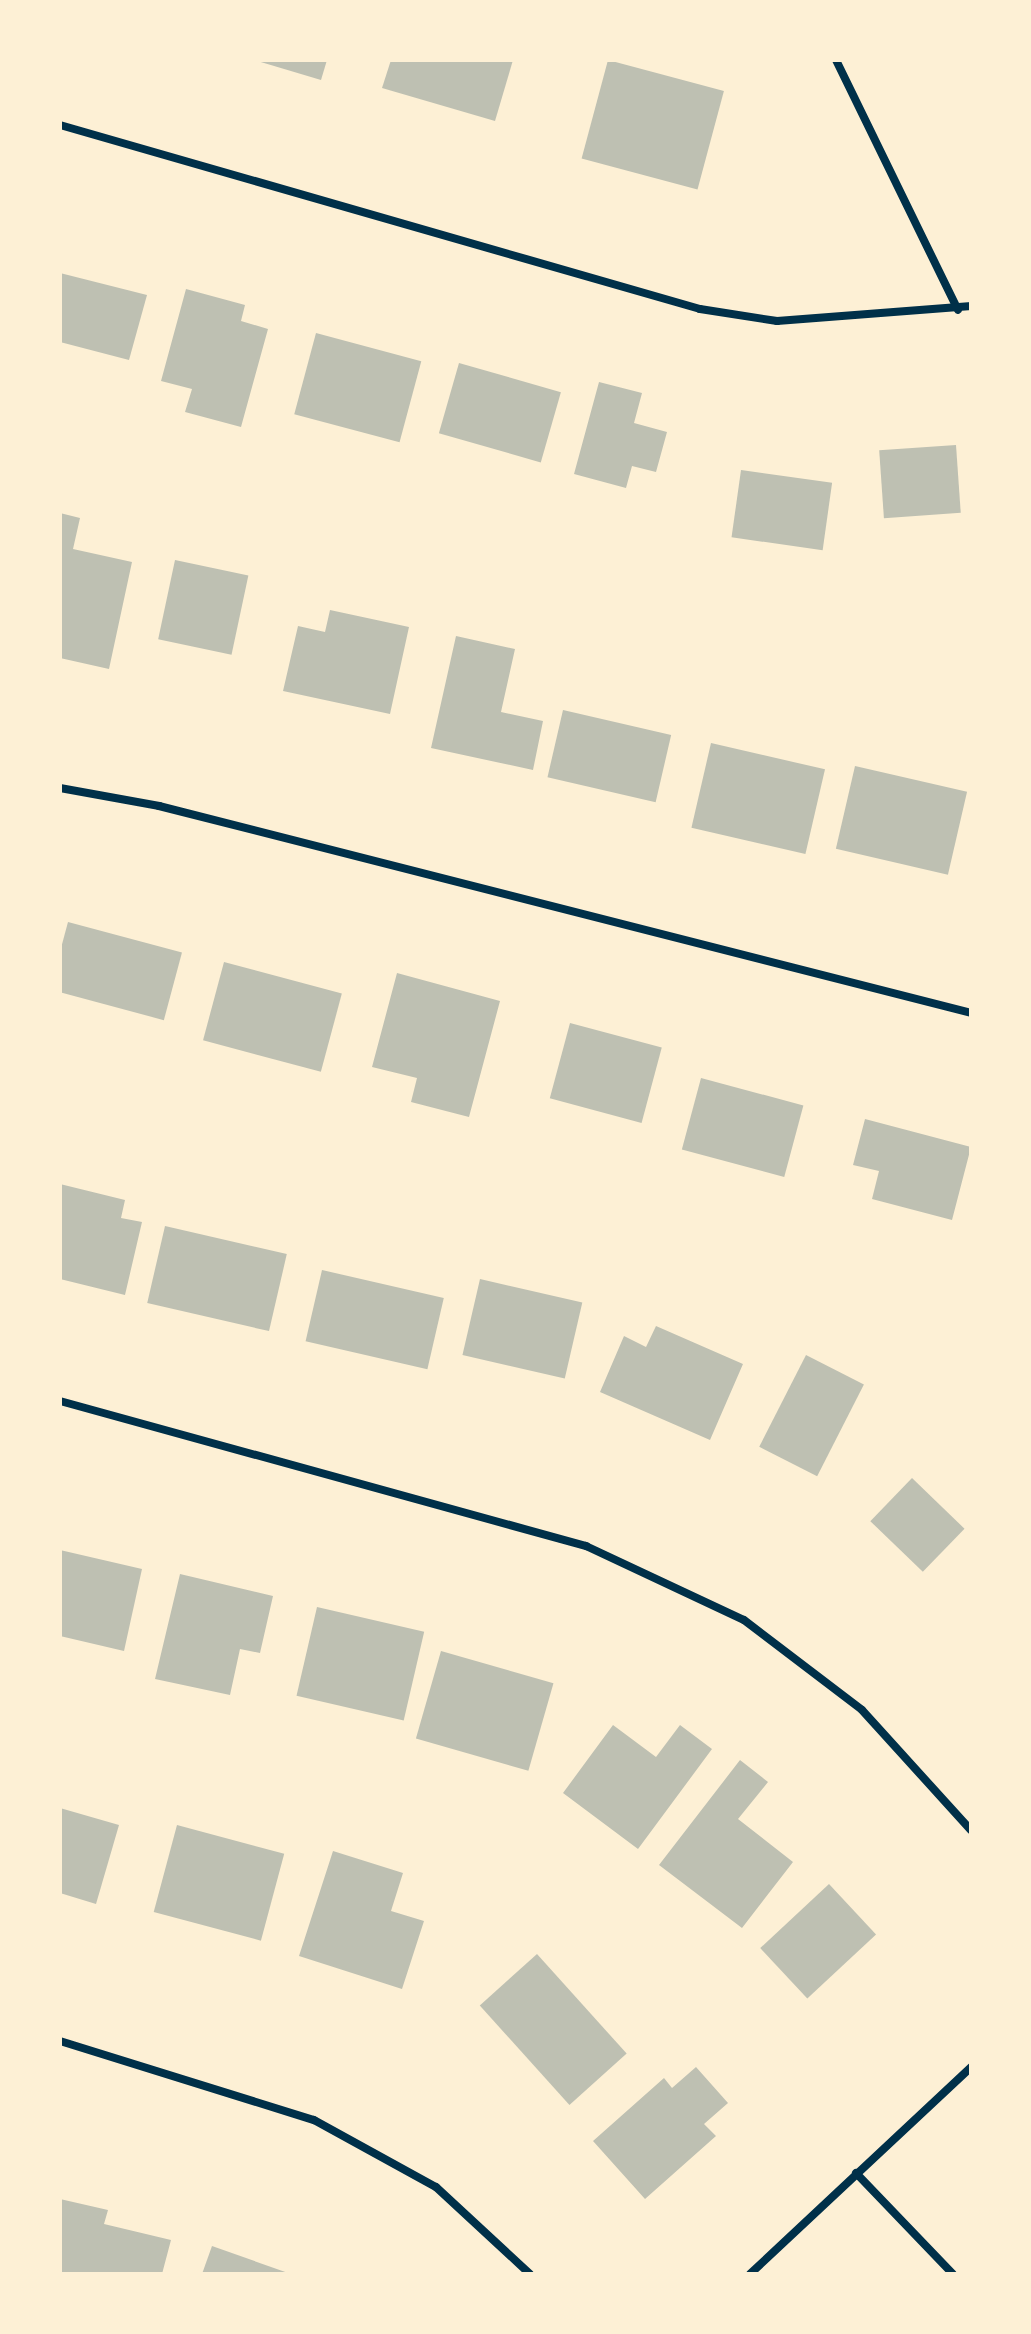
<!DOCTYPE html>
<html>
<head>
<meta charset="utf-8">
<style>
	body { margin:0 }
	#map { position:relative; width:1031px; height:2334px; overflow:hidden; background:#fdf0d5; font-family:"Source Sans 3",sans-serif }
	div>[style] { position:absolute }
	.building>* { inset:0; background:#bec0b2; transform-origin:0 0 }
	.minor>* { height:8px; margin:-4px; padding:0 4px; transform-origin:4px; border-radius:4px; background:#003049 }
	span { translate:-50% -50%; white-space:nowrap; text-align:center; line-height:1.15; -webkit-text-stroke:7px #fdf0d5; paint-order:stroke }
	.frame { position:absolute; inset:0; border:62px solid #fdf0d5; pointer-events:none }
</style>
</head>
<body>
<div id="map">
	<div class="building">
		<div style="clip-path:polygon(254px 60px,327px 60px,321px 80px)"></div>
		<div style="clip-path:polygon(391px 60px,513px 60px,495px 121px,382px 88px)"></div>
		<div style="left:608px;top:60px;width:120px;height:102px;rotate:15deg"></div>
		<div style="clip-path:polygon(60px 273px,147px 295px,129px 360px,60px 342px)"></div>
		<div style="clip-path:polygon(186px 289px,245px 305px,241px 321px,268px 329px,241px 427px,185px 412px,192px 389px,161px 381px)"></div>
		<div style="left:316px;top:333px;width:109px;height:84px;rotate:15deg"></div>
		<div style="left:459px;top:363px;width:106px;height:73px;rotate:16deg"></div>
		<div style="clip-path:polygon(599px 382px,642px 393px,634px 423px,667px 432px,656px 472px,632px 466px,626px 488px,574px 474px)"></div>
		<div style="left:956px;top:445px;width:68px;height:77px;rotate:86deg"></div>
		<div style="left:741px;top:470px;width:92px;height:68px;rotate:8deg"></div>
		<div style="clip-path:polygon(60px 513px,80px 518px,73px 549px,132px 562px,109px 669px,60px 658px)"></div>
		<div style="left:175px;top:560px;width:75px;height:81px;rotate:12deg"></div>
		<div style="clip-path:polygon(330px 610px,409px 627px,390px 714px,283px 691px,298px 626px,325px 632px)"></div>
		<div style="clip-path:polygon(456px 636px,515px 649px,501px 712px,543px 721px,533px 770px,431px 748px)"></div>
		<div style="left:563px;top:710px;width:111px;height:69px;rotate:13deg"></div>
		<div style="left:711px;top:743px;width:117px;height:87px;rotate:13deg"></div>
		<div style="left:855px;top:766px;width:115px;height:85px;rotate:13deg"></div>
		<div style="left:68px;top:922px;width:118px;height:70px;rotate:15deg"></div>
		<div style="left:224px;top:962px;width:122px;height:81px;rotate:15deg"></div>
		<div style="clip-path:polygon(397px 973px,500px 1001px,469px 1117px,411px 1102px,417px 1078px,372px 1067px)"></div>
		<div style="left:570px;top:1023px;width:95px;height:78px;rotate:15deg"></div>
		<div style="left:701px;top:1078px;width:106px;height:74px;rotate:15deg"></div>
		<div style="clip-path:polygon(865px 1119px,971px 1147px,952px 1220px,872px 1199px,879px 1171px,853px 1165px)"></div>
		<div style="clip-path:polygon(60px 1184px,125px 1200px,121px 1218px,142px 1222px,125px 1295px,60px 1279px)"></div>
		<div style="left:165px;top:1226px;width:125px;height:79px;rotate:13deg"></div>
		<div style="left:322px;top:1270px;width:125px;height:73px;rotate:13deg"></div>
		<div style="left:480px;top:1279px;width:105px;height:78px;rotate:13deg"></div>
		<div style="clip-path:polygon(656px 1326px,743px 1364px,710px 1440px,600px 1392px,624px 1336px,646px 1347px)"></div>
		<div style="left:806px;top:1355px;width:65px;height:103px;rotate:27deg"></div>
		<div style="left:912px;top:1478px;width:73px;height:60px;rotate:44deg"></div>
		<div style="clip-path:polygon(60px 1550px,142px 1569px,124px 1651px,60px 1636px)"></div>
		<div style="clip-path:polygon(180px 1574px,273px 1596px,260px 1653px,240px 1649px,230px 1695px,155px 1679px)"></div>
		<div style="left:317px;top:1607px;width:110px;height:91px;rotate:13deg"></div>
		<div style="left:441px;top:1651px;width:117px;height:91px;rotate:16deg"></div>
		<div style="clip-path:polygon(613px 1725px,656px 1757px,680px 1725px,712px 1749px,638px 1849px,563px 1793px)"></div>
		<div style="clip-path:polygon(740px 1760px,768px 1782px,738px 1819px,793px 1862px,742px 1928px,659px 1865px)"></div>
		<div style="clip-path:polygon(60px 1808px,119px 1825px,96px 1904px,60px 1893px)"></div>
		<div style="left:177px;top:1825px;width:111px;height:90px;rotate:15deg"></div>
		<div style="clip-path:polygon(333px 1851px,403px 1873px,391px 1911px,424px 1921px,402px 1989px,299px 1956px)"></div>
		<div style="left:829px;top:1884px;width:69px;height:94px;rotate:47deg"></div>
		<div style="left:537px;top:1954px;width:134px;height:77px;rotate:48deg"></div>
		<div style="clip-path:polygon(696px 2067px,728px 2103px,704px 2124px,716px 2136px,645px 2199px,593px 2141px,664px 2078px,672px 2088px)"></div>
		<div style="clip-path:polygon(60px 2199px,108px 2210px,104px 2224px,171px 2240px,162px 2274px,60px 2274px)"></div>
		<div style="clip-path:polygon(212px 2246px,291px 2274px,202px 2274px)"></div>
	</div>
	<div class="minor">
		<div style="left:836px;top:60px;width:278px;rotate:64deg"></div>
		<div style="left:60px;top:125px;width:666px;rotate:16.04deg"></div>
		<div style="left:700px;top:309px;width:78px;rotate:8.9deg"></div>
		<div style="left:777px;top:321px;width:195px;rotate:-4.4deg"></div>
		<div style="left:60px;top:788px;width:101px;rotate:10.3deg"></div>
		<div style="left:159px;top:806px;width:838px;rotate:14.3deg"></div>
		<div style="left:60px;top:1401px;width:546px;rotate:15.41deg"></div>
		<div style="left:586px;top:1546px;width:174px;rotate:25.1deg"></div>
		<div style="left:744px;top:1620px;width:148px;rotate:37.3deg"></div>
		<div style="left:862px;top:1710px;width:162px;rotate:47.8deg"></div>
		<div style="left:60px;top:2041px;width:266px;rotate:17.3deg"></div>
		<div style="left:314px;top:2120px;width:139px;rotate:28.8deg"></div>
		<div style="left:436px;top:2187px;width:128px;rotate:42.8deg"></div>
		<div style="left:856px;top:2173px;width:140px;rotate:46.2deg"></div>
		<div style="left:750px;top:2274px;width:303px;rotate:-43.1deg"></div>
	</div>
	<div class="frame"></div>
</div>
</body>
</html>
